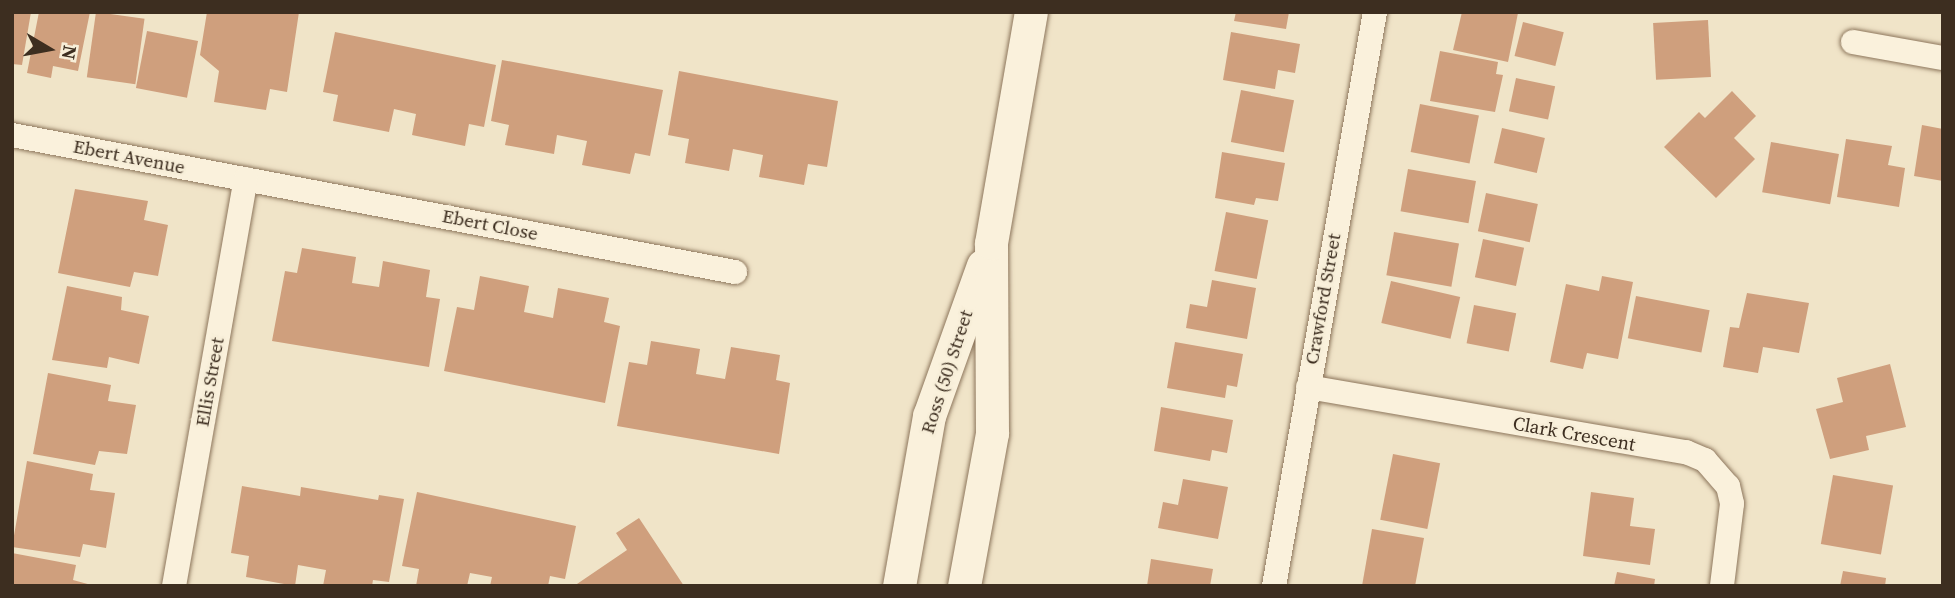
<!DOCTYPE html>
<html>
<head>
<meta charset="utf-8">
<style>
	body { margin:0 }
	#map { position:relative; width:1955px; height:598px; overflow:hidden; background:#f0e4c8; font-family:"Source Serif 4",serif }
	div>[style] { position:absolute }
	.building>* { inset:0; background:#cf9f7d; transform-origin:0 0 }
	.roads { filter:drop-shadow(0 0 2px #8d765c) drop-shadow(0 0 2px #8d765c) }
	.minor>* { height:24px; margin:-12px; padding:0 12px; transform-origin:12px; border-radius:12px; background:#faf1dc }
	.secondary>* { height:33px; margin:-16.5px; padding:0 16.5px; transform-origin:16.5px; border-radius:16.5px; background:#faf1dc }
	span { translate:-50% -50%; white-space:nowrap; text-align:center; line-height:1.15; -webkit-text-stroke:5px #f7eed8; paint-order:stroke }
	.street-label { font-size:19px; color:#3d2e20 }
	.frame { position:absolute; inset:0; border:14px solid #3d2e20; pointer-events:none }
	.north { position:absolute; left:14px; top:14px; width:70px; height:70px; -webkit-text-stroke:5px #f7eed8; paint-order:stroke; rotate:100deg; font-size:19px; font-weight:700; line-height:28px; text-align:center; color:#3d2e20 }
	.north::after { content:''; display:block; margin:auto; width:24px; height:32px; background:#3d2e20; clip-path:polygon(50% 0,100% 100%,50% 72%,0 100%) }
</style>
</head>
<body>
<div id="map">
	<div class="building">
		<div style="clip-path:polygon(12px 12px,31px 12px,22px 65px,12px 64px)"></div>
		<div style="clip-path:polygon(39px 12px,90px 12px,78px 71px,53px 66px,51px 78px,27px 73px)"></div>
		<div style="left:96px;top:12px;width:49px;height:66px;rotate:8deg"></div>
		<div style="clip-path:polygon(207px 12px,299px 12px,287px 92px,270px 89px,266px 110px,214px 102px,219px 71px,200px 55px)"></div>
		<div style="clip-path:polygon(1236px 12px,1289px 12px,1286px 29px,1234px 21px)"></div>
		<div style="clip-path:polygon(1462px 12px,1518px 13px,1508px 62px,1453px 50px)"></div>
		<div style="left:1708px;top:20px;width:57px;height:55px;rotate:87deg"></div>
		<div style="left:1523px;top:22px;width:42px;height:35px;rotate:14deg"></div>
		<div style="left:147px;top:31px;width:52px;height:58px;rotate:11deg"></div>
		<div style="clip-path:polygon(335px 32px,496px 65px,484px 127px,469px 124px,465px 146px,412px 135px,416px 114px,394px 109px,389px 132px,333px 121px,338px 95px,323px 92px)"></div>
		<div style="clip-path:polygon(1231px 32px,1300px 44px,1295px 73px,1278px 70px,1275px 89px,1223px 80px)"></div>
		<div style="clip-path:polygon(1440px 51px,1498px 62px,1496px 74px,1503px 75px,1495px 112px,1430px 101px)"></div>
		<div style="clip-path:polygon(502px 60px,663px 90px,650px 156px,635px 153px,630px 174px,582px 165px,587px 141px,557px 135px,554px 154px,505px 145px,509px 125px,491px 121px)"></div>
		<div style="clip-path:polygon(679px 71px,838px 101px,827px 167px,808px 164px,804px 185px,759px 177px,763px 155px,733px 149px,729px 171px,685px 163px,689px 139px,668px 135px)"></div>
		<div style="left:1516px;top:78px;width:40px;height:34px;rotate:12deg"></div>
		<div style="left:1241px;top:90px;width:54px;height:53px;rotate:11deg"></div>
		<div style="clip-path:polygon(1732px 91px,1756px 116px,1734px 138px,1755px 159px,1716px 198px,1664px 147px,1699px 112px,1705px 118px)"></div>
		<div style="left:1420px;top:104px;width:60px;height:49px;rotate:11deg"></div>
		<div style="clip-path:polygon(1922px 125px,1943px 129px,1943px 181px,1914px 176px)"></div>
		<div style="left:1502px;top:128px;width:44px;height:36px;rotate:13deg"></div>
		<div style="clip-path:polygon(1846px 139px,1892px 146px,1888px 165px,1905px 168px,1899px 207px,1837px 197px)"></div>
		<div style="left:1771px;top:142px;width:69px;height:51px;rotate:10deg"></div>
		<div style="clip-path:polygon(1222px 152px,1285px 163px,1278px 201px,1256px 198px,1254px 205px,1215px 198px)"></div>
		<div style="left:1408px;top:169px;width:69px;height:43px;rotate:10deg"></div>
		<div style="clip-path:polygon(75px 189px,148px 201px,144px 220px,168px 225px,158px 276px,134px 272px,130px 287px,58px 273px)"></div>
		<div style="left:1486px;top:193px;width:53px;height:39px;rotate:12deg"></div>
		<div style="left:1226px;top:212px;width:43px;height:60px;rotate:11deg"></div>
		<div style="left:1394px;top:232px;width:66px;height:44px;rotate:10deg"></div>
		<div style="left:1483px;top:239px;width:42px;height:39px;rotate:12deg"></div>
		<div style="clip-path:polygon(302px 248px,356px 257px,352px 283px,379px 287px,383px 261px,430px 270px,426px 297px,440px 299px,429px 367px,272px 341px,285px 271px,297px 273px)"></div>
		<div style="clip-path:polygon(480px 276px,529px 286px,524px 312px,553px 318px,558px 288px,609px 298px,604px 322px,620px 326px,605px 403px,444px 371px,457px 307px,474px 310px)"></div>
		<div style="clip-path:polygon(1602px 276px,1633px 282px,1618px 359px,1587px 353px,1583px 369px,1550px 362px,1566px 284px,1599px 291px)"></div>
		<div style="clip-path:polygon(1212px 280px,1256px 288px,1247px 339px,1186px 328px,1190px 304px,1207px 307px)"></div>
		<div style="left:1391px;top:281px;width:71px;height:43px;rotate:13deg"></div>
		<div style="clip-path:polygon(67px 286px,122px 297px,121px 310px,149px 316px,139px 364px,109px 357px,107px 368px,52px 360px)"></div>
		<div style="clip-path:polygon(1747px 293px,1809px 303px,1799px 353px,1763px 347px,1758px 373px,1723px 367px,1730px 327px,1739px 328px)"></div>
		<div style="left:1636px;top:296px;width:75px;height:43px;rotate:11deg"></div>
		<div style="left:1474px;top:305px;width:43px;height:39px;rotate:11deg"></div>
		<div style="clip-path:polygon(651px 341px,700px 349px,696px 374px,725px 379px,731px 347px,780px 355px,776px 380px,790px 383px,779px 454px,617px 426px,629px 362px,647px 365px)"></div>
		<div style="clip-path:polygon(1175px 342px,1243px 354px,1237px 387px,1227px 385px,1225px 398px,1167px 388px)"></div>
		<div style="clip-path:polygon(1890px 364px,1906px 427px,1866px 436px,1869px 450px,1830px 459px,1816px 409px,1843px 402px,1837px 378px)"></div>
		<div style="clip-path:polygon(48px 373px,111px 385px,108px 401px,136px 405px,127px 454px,99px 451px,95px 465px,33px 454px)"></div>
		<div style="clip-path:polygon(1161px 407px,1233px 420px,1227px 453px,1212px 450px,1210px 461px,1154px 451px)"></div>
		<div style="left:1393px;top:454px;width:48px;height:67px;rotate:11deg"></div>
		<div style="clip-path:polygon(27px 461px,93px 474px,90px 490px,115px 493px,106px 548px,83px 544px,80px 557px,12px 547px)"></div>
		<div style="left:1833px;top:475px;width:61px;height:70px;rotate:10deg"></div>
		<div style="clip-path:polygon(1183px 479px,1228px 487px,1218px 539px,1158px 528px,1163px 502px,1178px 505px)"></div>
		<div style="clip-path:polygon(242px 486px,300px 496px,301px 487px,378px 500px,379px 495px,404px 499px,389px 582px,373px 580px,372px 586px,323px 586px,326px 570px,298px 565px,295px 586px,246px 577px,249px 556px,231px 553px)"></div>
		<div style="clip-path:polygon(417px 492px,576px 526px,565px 579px,550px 576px,548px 586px,490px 586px,492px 577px,470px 573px,467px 586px,416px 586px,419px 569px,402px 566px)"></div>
		<div style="clip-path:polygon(1591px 492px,1634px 498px,1630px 526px,1655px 529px,1650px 565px,1583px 556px)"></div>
		<div style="clip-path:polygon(639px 518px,684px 586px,574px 586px,627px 550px,616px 533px)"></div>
		<div style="clip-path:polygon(1372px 529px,1424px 538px,1415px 586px,1362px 586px)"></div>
		<div style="clip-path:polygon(12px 553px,76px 565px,73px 580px,95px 586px,12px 586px)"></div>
		<div style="clip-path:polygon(1151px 559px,1213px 569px,1210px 586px,1147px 586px)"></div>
		<div style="clip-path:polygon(1843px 571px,1886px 578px,1885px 586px,1840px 586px)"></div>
		<div style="clip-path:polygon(1617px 572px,1655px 579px,1654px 586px,1614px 586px)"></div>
	</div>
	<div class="roads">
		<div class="minor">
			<div style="left:1853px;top:42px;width:91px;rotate:10.1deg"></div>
			<div style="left:12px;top:135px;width:736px;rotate:10.73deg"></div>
			<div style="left:1308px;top:387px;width:384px;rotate:9.8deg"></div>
			<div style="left:1686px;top:452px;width:21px;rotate:23deg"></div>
			<div style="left:1705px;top:460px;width:35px;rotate:49deg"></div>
			<div style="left:1728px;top:486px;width:18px;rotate:77deg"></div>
			<div style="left:1732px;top:504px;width:83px;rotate:97deg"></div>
			<div style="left:174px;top:586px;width:413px;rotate:-80deg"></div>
			<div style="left:1274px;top:586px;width:583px;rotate:-80.02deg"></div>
		</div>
		<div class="secondary">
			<div style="left:899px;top:586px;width:173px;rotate:-80deg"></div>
			<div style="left:929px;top:416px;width:160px;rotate:-70.3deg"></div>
			<div style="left:964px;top:586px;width:156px;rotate:-79.6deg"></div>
			<div style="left:992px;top:433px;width:190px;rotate:-90.3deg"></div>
			<div style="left:991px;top:243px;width:234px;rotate:-80.2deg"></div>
		</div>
	</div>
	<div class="street-label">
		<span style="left:129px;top:157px;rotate:11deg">Ebert Avenue</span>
		<span style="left:490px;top:225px;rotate:11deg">Ebert Close</span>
		<span style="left:1323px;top:299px;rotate:-80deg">Crawford Street</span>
		<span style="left:947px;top:372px;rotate:-72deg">Ross (50) Street</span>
		<span style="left:210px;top:382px;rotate:-80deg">Ellis Street</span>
		<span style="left:1574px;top:434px;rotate:10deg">Clark Crescent</span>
	</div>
	<div class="frame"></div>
	<div class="north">N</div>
</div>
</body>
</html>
